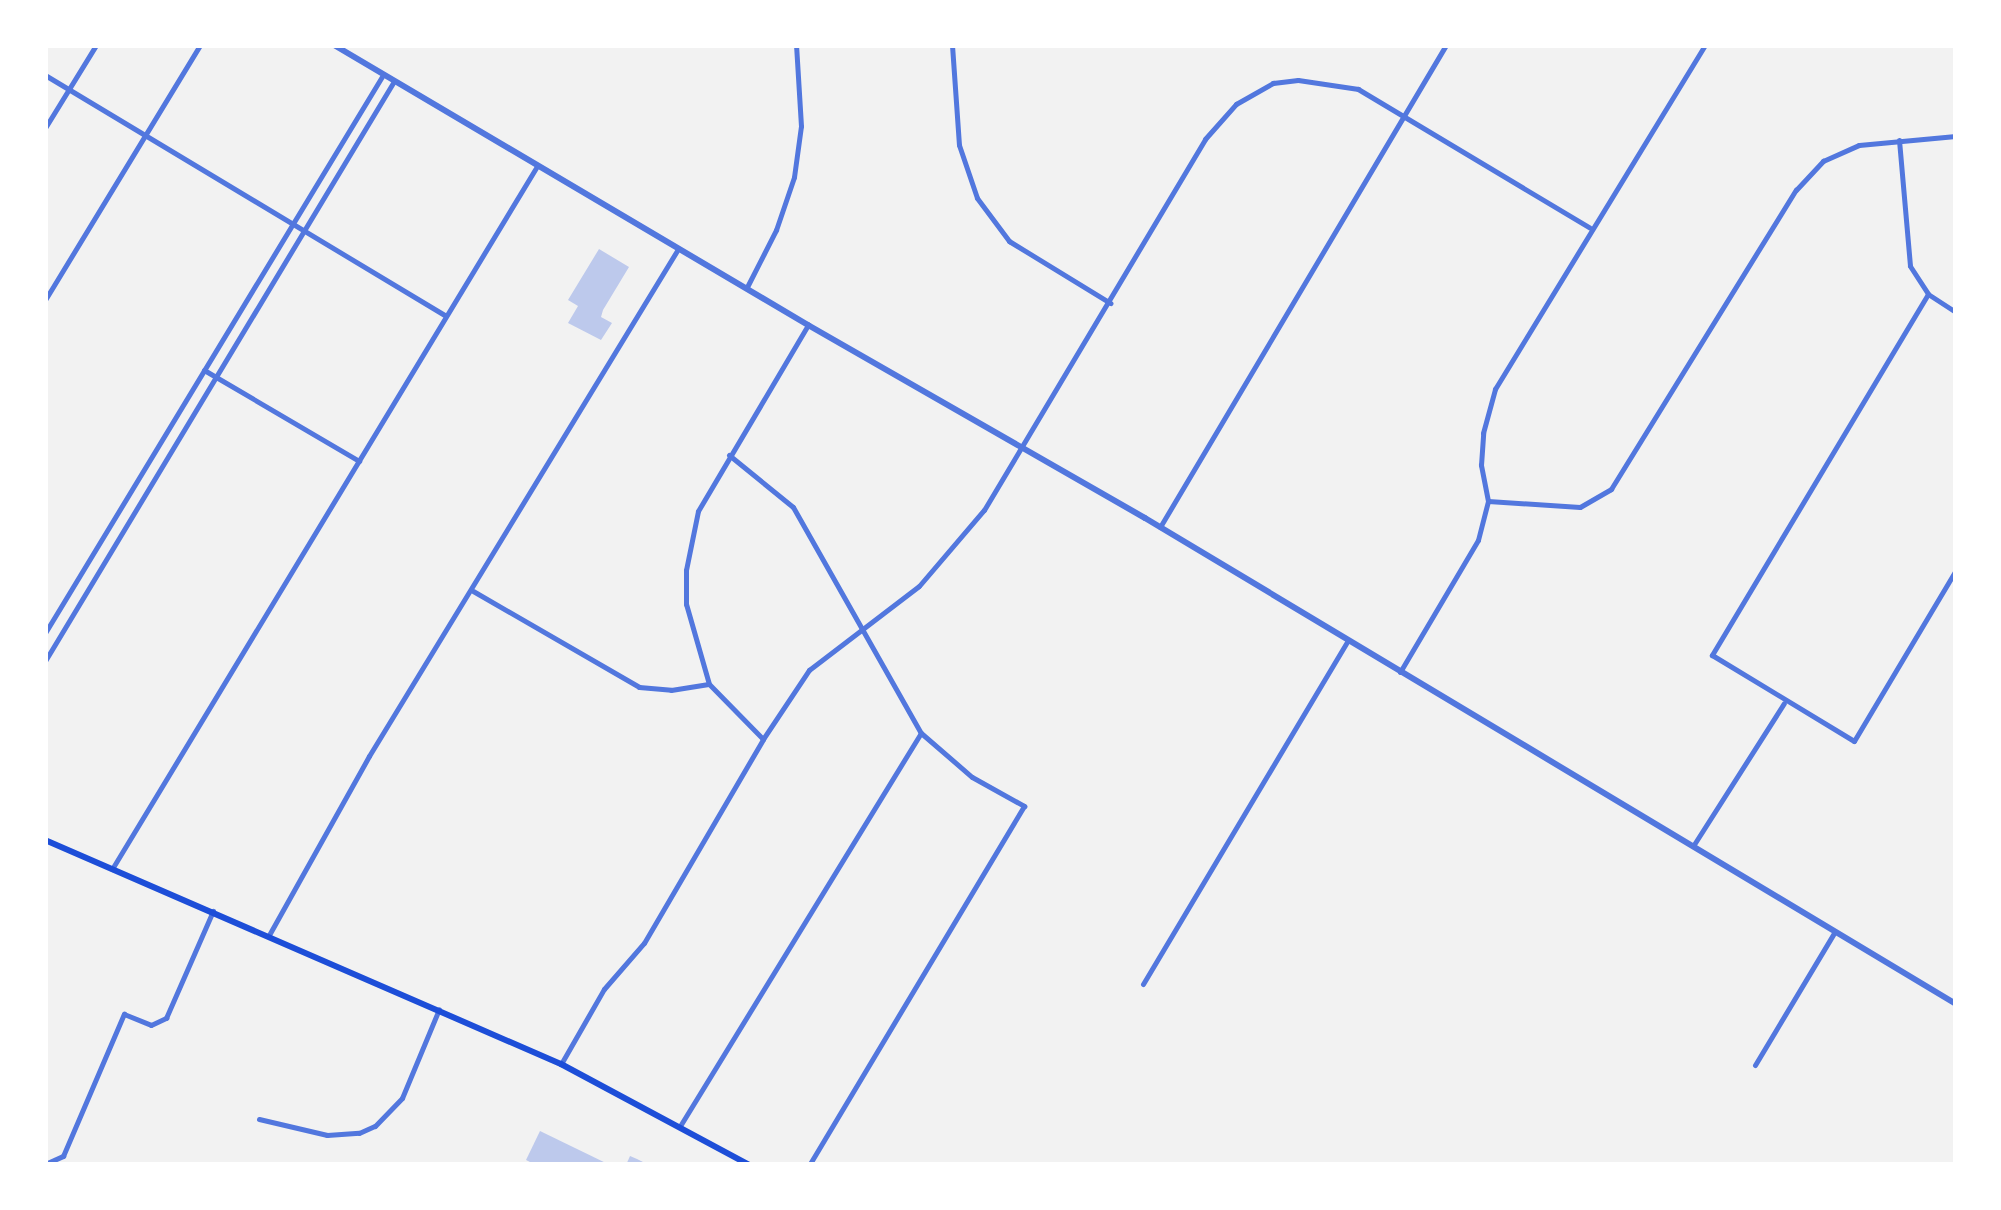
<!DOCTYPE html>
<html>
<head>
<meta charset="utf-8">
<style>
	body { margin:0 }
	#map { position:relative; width:2001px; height:1210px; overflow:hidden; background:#f2f2f2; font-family:Mulish,sans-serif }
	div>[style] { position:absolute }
	.building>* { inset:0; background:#bdc9ec }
	.minor>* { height:5px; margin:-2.5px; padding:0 2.5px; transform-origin:2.5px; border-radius:2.5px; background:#5277de }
	.tertiary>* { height:6px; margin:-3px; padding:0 3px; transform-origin:3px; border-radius:3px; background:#5277de }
	.secondary>* { height:6px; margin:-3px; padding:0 3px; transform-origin:3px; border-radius:3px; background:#1d4ed8 }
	span { translate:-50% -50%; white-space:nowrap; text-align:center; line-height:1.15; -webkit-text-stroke:8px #fff; paint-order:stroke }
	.frame { position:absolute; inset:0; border:48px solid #fff; pointer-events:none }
</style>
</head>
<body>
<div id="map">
	<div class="building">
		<div style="clip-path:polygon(599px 249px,629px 267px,603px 310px,601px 317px,612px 323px,601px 340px,568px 323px,578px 306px,568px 300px)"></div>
		<div style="clip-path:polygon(540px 1131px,610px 1165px,536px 1165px,526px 1160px)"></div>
		<div style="clip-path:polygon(630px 1156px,637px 1159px,649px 1165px,626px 1165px)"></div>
	</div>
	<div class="minor">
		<div style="left:952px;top:45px;width:100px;rotate:86deg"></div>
		<div style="left:959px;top:145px;width:56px;rotate:71.2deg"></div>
		<div style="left:977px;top:198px;width:54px;rotate:53.3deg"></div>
		<div style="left:1009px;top:241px;width:119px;rotate:31.5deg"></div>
		<div style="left:45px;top:75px;width:466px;rotate:31deg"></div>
		<div style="left:45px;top:128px;width:97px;rotate:-58.4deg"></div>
		<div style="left:1899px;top:140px;width:126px;rotate:85deg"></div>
		<div style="left:1910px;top:266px;width:33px;rotate:57deg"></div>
		<div style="left:1928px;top:294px;width:33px;rotate:33deg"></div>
		<div style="left:747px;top:287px;width:64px;rotate:-63deg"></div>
		<div style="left:776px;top:230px;width:56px;rotate:-71.2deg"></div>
		<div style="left:794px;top:177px;width:51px;rotate:-82.2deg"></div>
		<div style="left:801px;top:126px;width:81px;rotate:-93.5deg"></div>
		<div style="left:1928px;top:294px;width:421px;rotate:120.9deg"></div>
		<div style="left:1712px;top:655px;width:166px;rotate:31.2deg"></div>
		<div style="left:1854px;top:741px;width:199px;rotate:-59.2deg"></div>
		<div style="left:45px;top:300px;width:298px;rotate:-58.7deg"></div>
		<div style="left:204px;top:370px;width:180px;rotate:30.4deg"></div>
		<div style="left:729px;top:455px;width:82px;rotate:39.1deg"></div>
		<div style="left:793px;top:507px;width:260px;rotate:60.5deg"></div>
		<div style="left:921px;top:733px;width:67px;rotate:40.8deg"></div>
		<div style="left:972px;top:777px;width:60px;rotate:29.1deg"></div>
		<div style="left:1024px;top:806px;width:418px;rotate:120.9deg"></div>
		<div style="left:1488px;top:501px;width:92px;rotate:3.7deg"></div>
		<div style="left:1580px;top:507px;width:36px;rotate:-30deg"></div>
		<div style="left:1611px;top:489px;width:352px;rotate:-58.3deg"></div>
		<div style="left:1796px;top:190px;width:40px;rotate:-47deg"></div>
		<div style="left:1823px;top:161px;width:39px;rotate:-24deg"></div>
		<div style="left:1859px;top:145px;width:97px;rotate:-5.3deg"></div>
		<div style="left:1160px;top:527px;width:560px;rotate:-59.32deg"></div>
		<div style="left:473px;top:591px;width:192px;rotate:30deg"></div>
		<div style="left:639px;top:687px;width:32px;rotate:5deg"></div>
		<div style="left:671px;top:690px;width:38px;rotate:-9deg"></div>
		<div style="left:45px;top:633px;width:652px;rotate:-58.8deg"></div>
		<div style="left:45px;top:661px;width:677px;rotate:-58.96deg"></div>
		<div style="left:1400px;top:672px;width:153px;rotate:-59.4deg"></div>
		<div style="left:1478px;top:540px;width:40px;rotate:-75.6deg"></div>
		<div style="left:1488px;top:501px;width:37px;rotate:-101deg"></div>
		<div style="left:1481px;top:465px;width:32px;rotate:-86deg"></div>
		<div style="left:1483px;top:433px;width:46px;rotate:-74.7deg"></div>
		<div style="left:1495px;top:389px;width:403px;rotate:-58.6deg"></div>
		<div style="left:763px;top:739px;width:77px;rotate:-134.5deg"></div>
		<div style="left:709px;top:684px;width:83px;rotate:-106deg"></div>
		<div style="left:686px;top:604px;width:34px;rotate:-90deg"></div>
		<div style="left:686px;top:570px;width:60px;rotate:-78.5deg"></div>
		<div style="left:698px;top:511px;width:216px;rotate:-59.4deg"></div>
		<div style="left:1693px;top:846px;width:169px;rotate:-57.5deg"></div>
		<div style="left:112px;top:869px;width:821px;rotate:-58.84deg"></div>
		<div style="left:269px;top:935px;width:205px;rotate:-60.8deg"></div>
		<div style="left:369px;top:756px;width:594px;rotate:-58.64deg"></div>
		<div style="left:1143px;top:984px;width:400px;rotate:-59.2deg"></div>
		<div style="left:561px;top:1064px;width:86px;rotate:-60.2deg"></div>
		<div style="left:604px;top:989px;width:61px;rotate:-49deg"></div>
		<div style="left:644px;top:943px;width:236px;rotate:-59.7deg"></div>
		<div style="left:763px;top:739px;width:83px;rotate:-56.3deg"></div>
		<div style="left:809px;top:670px;width:138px;rotate:-37.4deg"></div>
		<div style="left:919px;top:586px;width:100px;rotate:-49.5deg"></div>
		<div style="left:984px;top:510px;width:432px;rotate:-59.2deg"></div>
		<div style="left:1205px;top:139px;width:47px;rotate:-48.5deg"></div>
		<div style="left:1236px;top:104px;width:43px;rotate:-29.6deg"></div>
		<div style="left:1273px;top:83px;width:25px;rotate:-7deg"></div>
		<div style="left:1298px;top:80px;width:61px;rotate:8.5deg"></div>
		<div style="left:1358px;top:89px;width:270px;rotate:30.9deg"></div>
		<div style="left:1755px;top:1065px;width:154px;rotate:-59.1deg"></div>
		<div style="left:259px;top:1119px;width:70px;rotate:13.2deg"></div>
		<div style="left:327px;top:1135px;width:32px;rotate:-4deg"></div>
		<div style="left:359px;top:1133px;width:17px;rotate:-24deg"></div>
		<div style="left:375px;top:1126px;width:39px;rotate:-46deg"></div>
		<div style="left:402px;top:1098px;width:96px;rotate:-67.4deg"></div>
		<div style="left:680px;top:1126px;width:461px;rotate:-58.5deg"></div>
		<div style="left:45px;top:1164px;width:20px;rotate:-24deg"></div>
		<div style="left:63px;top:1156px;width:155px;rotate:-66.8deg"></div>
		<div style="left:124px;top:1014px;width:29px;rotate:22deg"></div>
		<div style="left:151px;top:1025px;width:17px;rotate:-25deg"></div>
		<div style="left:166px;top:1018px;width:117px;rotate:-66.3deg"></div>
	</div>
	<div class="tertiary">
		<div style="left:334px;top:45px;width:551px;rotate:30.57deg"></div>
		<div style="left:808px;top:325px;width:388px;rotate:29.8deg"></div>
		<div style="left:1145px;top:518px;width:945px;rotate:30.93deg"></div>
	</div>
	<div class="secondary">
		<div style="left:45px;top:840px;width:563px;rotate:23.47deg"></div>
		<div style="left:561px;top:1064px;width:213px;rotate:28.2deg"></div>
	</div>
	<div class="frame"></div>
</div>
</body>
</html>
